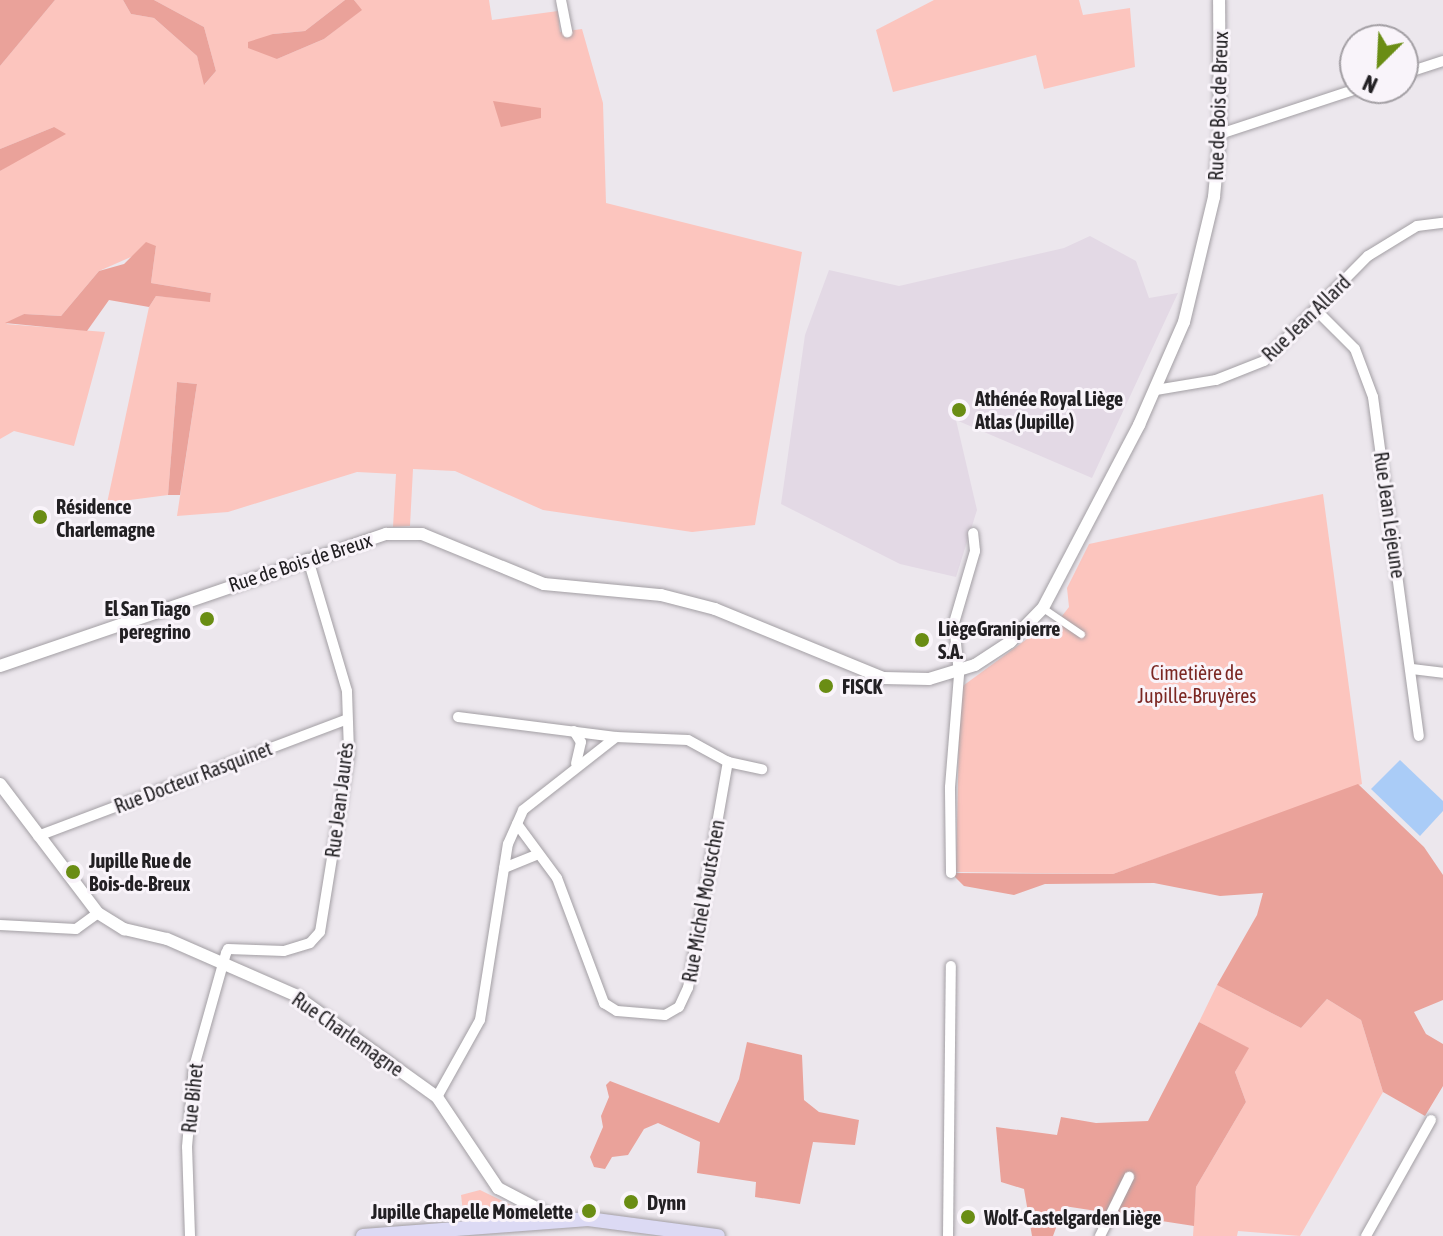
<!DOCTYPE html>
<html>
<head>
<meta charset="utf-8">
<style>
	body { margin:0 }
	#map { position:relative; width:1443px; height:1236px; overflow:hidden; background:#ece7ed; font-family:"Asap Condensed",sans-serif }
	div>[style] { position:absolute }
	.built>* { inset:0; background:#e3d9e5 }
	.green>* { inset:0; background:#fcc5be }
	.forest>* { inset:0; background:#eaa29a }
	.water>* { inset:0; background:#aaccf7 }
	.roads { filter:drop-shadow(0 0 2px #a39fa4) drop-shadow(0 0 2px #a39fa4) }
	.pedestrian>* { height:7px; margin:-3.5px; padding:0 3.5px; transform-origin:3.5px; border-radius:3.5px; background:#fff }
	.minor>* { height:10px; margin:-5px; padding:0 5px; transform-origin:5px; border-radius:5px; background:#fff }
	.tertiary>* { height:12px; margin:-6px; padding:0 6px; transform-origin:6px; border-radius:6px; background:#fff }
	.secondary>* { height:14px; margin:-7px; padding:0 7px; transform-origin:7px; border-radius:7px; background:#dcdaf4 }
	.dots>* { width:22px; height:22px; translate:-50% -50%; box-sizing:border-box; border:4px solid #f9f4fa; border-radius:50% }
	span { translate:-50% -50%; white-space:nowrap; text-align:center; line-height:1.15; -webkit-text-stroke:6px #f9f4fa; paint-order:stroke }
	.street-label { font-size:20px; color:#222023 }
	.poi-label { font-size:20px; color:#222023; font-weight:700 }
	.left { translate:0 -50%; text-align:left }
	.right { translate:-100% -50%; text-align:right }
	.park-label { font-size:20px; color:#7b2723 }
	.north { position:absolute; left:1339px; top:24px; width:80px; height:80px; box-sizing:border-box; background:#f9f4fa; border:2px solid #a39fa4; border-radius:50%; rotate:204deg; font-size:22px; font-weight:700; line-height:32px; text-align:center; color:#222023 }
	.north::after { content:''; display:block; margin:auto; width:28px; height:36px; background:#6a8d14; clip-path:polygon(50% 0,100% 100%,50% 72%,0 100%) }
</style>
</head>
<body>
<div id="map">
	<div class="built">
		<div style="clip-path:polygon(1090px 236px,1136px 261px,1149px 298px,1178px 293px,1092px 478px,956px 420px,977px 510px,956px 577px,900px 564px,781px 504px,805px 335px,829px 270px,899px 286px,1064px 248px)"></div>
	</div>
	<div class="green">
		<div style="clip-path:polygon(55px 0,123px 0,131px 14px,154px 18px,197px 56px,205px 84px,216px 71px,204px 27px,154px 0,345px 0,305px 31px,273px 34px,277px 59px,324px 39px,361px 10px,354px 0,489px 0,492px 20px,558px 11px,560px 32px,582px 29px,603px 103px,606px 203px,802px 252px,755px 525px,692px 532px,543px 510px,455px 471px,413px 469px,410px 526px,393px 527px,396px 474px,357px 472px,228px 512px,177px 516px,197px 384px,177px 382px,168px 495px,107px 503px,149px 307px,156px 296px,210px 301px,211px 293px,151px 283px,156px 246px,99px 271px,61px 316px,24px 314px,6px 324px,105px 332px,74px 446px,14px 431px,0 439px,0 171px,39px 146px,54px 127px,0 149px,0 66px)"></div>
		<div style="clip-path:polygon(934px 0,1079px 0,1083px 15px,1130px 8px,1135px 67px,1044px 89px,1036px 55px,893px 92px,876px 30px)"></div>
		<div style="clip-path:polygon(1323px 494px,1362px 784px,1113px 874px,956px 872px,960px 688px,1031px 636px,1048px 634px,1069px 607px,1067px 588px,1089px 544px)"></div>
		<div style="clip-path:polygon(1217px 985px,1301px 1028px,1327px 999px,1361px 1020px,1383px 1092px,1300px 1236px,1238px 1231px,1237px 1236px,1193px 1236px,1196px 1187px,1246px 1102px,1235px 1072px,1248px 1048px,1199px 1022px)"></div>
		<div style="clip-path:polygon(480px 1190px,513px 1206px,514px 1211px,463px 1212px,461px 1195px)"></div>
	</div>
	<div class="forest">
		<div style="clip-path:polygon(0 0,55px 0,0 66px)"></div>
		<div style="clip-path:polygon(123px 0,154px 0,204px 27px,216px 71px,204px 85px,197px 56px,154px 18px,131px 14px)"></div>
		<div style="clip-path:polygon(345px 0,354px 0,362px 10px,324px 39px,277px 59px,248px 48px,248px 42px,273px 34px,305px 31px)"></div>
		<div style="clip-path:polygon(493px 101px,541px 108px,541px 118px,501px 127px)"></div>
		<div style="clip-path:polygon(54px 127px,66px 134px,0 171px,0 149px)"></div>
		<div style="clip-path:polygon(146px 242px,156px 246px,151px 283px,211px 293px,210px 302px,156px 296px,149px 307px,109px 300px,87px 331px,5px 323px,24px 314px,61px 316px,99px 271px,124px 264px)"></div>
		<div style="clip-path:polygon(177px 382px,197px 384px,180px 495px,168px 495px)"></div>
		<div style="clip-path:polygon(1358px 784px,1424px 847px,1443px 875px,1443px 1000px,1414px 1012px,1426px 1034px,1443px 1044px,1443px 1086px,1425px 1116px,1383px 1092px,1361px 1020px,1327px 999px,1301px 1028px,1217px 985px,1257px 915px,1263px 893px,1220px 896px,1154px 883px,1045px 884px,1014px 895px,964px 886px,951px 873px,1113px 874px)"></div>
		<div style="clip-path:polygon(1199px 1022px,1249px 1048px,1235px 1072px,1246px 1102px,1196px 1187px,1194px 1226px,1064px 1206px,1053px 1236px,1032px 1236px,1024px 1189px,1001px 1182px,996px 1127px,1057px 1135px,1061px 1117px,1096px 1123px,1148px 1121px)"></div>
		<div style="clip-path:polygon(747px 1042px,802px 1055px,804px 1100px,819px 1112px,859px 1120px,855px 1145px,813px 1142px,800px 1204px,755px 1197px,756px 1182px,697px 1173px,700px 1142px,658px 1123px,644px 1129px,628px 1155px,612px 1157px,605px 1169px,594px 1167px,590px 1157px,603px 1127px,601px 1116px,609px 1097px,606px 1085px,610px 1081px,719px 1123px,739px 1079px)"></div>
	</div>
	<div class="water">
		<div style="clip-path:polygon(1400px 760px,1443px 801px,1443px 811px,1420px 836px,1371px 789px)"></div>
	</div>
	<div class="roads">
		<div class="pedestrian">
			<div style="left:1043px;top:608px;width:46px;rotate:34.4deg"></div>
		</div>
		<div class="minor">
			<div style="left:561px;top:0;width:33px;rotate:79deg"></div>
			<div style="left:1403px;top:74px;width:42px;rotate:-18deg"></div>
			<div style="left:1220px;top:134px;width:147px;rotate:-18.2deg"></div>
			<div style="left:1318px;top:312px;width:52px;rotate:45deg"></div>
			<div style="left:1355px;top:349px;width:51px;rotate:69.4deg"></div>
			<div style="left:1373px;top:397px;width:342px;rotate:82.3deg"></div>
			<div style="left:1156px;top:390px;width:61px;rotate:-9.5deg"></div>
			<div style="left:1216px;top:380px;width:52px;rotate:-21.6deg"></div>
			<div style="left:1264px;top:361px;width:148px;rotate:-45.3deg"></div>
			<div style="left:1368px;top:256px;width:57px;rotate:-31.5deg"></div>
			<div style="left:1417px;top:226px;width:26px;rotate:-7deg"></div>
			<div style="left:1412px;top:669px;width:31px;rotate:7deg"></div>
			<div style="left:458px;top:717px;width:159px;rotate:7.2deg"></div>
			<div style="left:616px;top:737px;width:72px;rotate:2.4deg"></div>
			<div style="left:688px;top:740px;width:46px;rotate:28.8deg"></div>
			<div style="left:728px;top:762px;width:35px;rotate:12deg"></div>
			<div style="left:574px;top:731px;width:13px;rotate:58deg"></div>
			<div style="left:581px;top:742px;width:22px;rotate:103deg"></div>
			<div style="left:517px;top:824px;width:67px;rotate:53.5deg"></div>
			<div style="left:557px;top:878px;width:134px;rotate:69.4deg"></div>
			<div style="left:604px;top:1003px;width:15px;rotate:32deg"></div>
			<div style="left:617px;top:1011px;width:48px;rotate:4.8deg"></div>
			<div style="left:665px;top:1015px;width:16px;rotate:-30deg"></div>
			<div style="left:679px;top:1007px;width:21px;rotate:-65deg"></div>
			<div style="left:688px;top:988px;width:230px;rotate:-80deg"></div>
			<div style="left:38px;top:836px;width:330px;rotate:-20.7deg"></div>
			<div style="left:504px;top:868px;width:35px;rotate:-22deg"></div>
			<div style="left:951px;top:873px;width:86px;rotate:-90.7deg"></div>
			<div style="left:950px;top:787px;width:113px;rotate:-85.4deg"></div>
			<div style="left:959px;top:674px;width:51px;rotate:-95.6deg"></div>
			<div style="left:954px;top:623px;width:75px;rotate:-73.7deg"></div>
			<div style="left:975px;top:551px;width:18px;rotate:-96deg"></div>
			<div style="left:0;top:925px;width:76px;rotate:3deg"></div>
			<div style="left:76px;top:929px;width:27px;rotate:-36deg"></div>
			<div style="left:437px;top:1097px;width:88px;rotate:-60.8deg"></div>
			<div style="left:480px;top:1020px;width:178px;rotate:-81deg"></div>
			<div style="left:508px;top:844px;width:37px;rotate:-66deg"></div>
			<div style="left:523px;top:810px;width:118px;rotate:-38.1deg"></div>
			<div style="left:190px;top:1236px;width:89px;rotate:-91.9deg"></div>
			<div style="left:187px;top:1147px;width:80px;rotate:-85deg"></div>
			<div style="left:194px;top:1067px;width:118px;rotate:-74.3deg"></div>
			<div style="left:226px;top:953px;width:4px;rotate:-63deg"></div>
			<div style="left:228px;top:949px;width:56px;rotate:2deg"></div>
			<div style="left:284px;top:951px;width:27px;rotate:-17deg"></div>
			<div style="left:310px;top:943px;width:15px;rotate:-48deg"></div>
			<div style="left:320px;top:932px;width:182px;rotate:-80.8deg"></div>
			<div style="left:349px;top:752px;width:61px;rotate:-91.9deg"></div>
			<div style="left:347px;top:691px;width:138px;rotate:-106.5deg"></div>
			<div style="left:948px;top:1236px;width:270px;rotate:-89.4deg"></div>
			<div style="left:1100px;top:1236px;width:66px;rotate:-63.8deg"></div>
			<div style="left:1366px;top:1236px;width:133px;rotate:-60.7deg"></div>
		</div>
		<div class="tertiary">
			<div style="left:0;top:666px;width:408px;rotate:-18.9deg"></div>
			<div style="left:386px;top:534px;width:36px"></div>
			<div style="left:422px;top:534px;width:132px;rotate:22.3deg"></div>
			<div style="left:544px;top:584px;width:118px;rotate:5.4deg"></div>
			<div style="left:661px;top:595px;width:56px;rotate:14.5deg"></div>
			<div style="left:715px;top:609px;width:182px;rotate:22.3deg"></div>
			<div style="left:883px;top:678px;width:46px;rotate:1.2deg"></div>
			<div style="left:929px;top:679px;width:48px;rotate:-16.9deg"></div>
			<div style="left:975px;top:665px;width:42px;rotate:-33.3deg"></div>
			<div style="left:1010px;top:642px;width:47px;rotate:-45.9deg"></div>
			<div style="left:1043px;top:608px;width:207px;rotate:-62.3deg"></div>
			<div style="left:1139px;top:425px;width:112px;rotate:-66.4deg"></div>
			<div style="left:1184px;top:322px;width:129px;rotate:-76.5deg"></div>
			<div style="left:1214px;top:197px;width:63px;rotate:-84.6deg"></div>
			<div style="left:1220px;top:134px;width:134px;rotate:-90.4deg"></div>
			<div style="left:0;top:784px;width:162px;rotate:52.8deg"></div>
			<div style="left:98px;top:913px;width:31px;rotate:32deg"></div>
			<div style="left:124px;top:929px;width:44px;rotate:13.1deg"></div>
			<div style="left:167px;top:939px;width:140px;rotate:23.6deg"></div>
			<div style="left:295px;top:995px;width:175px;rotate:35.7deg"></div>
			<div style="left:437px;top:1097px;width:110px;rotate:56.2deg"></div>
			<div style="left:498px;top:1188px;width:69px;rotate:27.7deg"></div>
		</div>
		<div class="secondary">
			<div style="left:363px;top:1236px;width:226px;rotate:-4.3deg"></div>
			<div style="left:588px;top:1219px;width:131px;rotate:7.5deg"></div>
		</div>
	</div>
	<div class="dots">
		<div style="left:959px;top:410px;background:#6a8d14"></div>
		<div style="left:40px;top:517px;background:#6a8d14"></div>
		<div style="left:207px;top:619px;background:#6a8d14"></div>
		<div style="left:922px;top:640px;background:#6a8d14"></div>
		<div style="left:826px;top:686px;background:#6a8d14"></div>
		<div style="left:73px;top:872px;background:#6a8d14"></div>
		<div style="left:631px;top:1202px;background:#6a8d14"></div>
		<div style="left:589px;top:1211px;background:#6a8d14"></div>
		<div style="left:968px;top:1217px;background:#6a8d14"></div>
	</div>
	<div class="street-label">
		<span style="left:1218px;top:106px;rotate:-88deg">Rue de Bois de Breux</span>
		<span style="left:1306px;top:318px;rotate:-44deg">Rue Jean Allard</span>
		<span style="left:1390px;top:515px;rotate:82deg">Rue Jean Lejeune</span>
		<span style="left:300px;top:562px;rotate:-18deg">Rue de Bois de Breux</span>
		<span style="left:193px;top:777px;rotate:-21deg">Rue Docteur Rasquinet</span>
		<span style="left:339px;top:800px;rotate:-83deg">Rue Jean Jaurès</span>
		<span style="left:703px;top:901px;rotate:-80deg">Rue Michel Moutschen</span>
		<span style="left:348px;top:1034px;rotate:35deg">Rue Charlemagne</span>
		<span style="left:192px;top:1098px;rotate:-84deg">Rue Bihet</span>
	</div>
	<div class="poi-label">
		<span class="left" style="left:975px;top:410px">Athénée Royal Liège<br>Atlas (Jupille)</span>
		<span class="left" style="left:56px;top:518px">Résidence<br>Charlemagne</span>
		<span class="right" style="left:191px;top:620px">El San Tiago<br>peregrino</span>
		<span class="left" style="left:938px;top:640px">LiègeGranipierre<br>S.A.</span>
		<span class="left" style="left:842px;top:686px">FISCK</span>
		<span class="left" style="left:89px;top:872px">Jupille Rue de<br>Bois-de-Breux</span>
		<span class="left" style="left:647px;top:1202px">Dynn</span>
		<span class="right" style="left:573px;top:1211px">Jupille Chapelle Momelette</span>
		<span class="left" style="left:984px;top:1217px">Wolf-Castelgarden Liège</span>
	</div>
	<div class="park-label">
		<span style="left:1197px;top:684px">Cimetière de<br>Jupille-Bruyères</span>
	</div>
	<div class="north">N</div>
</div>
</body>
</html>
